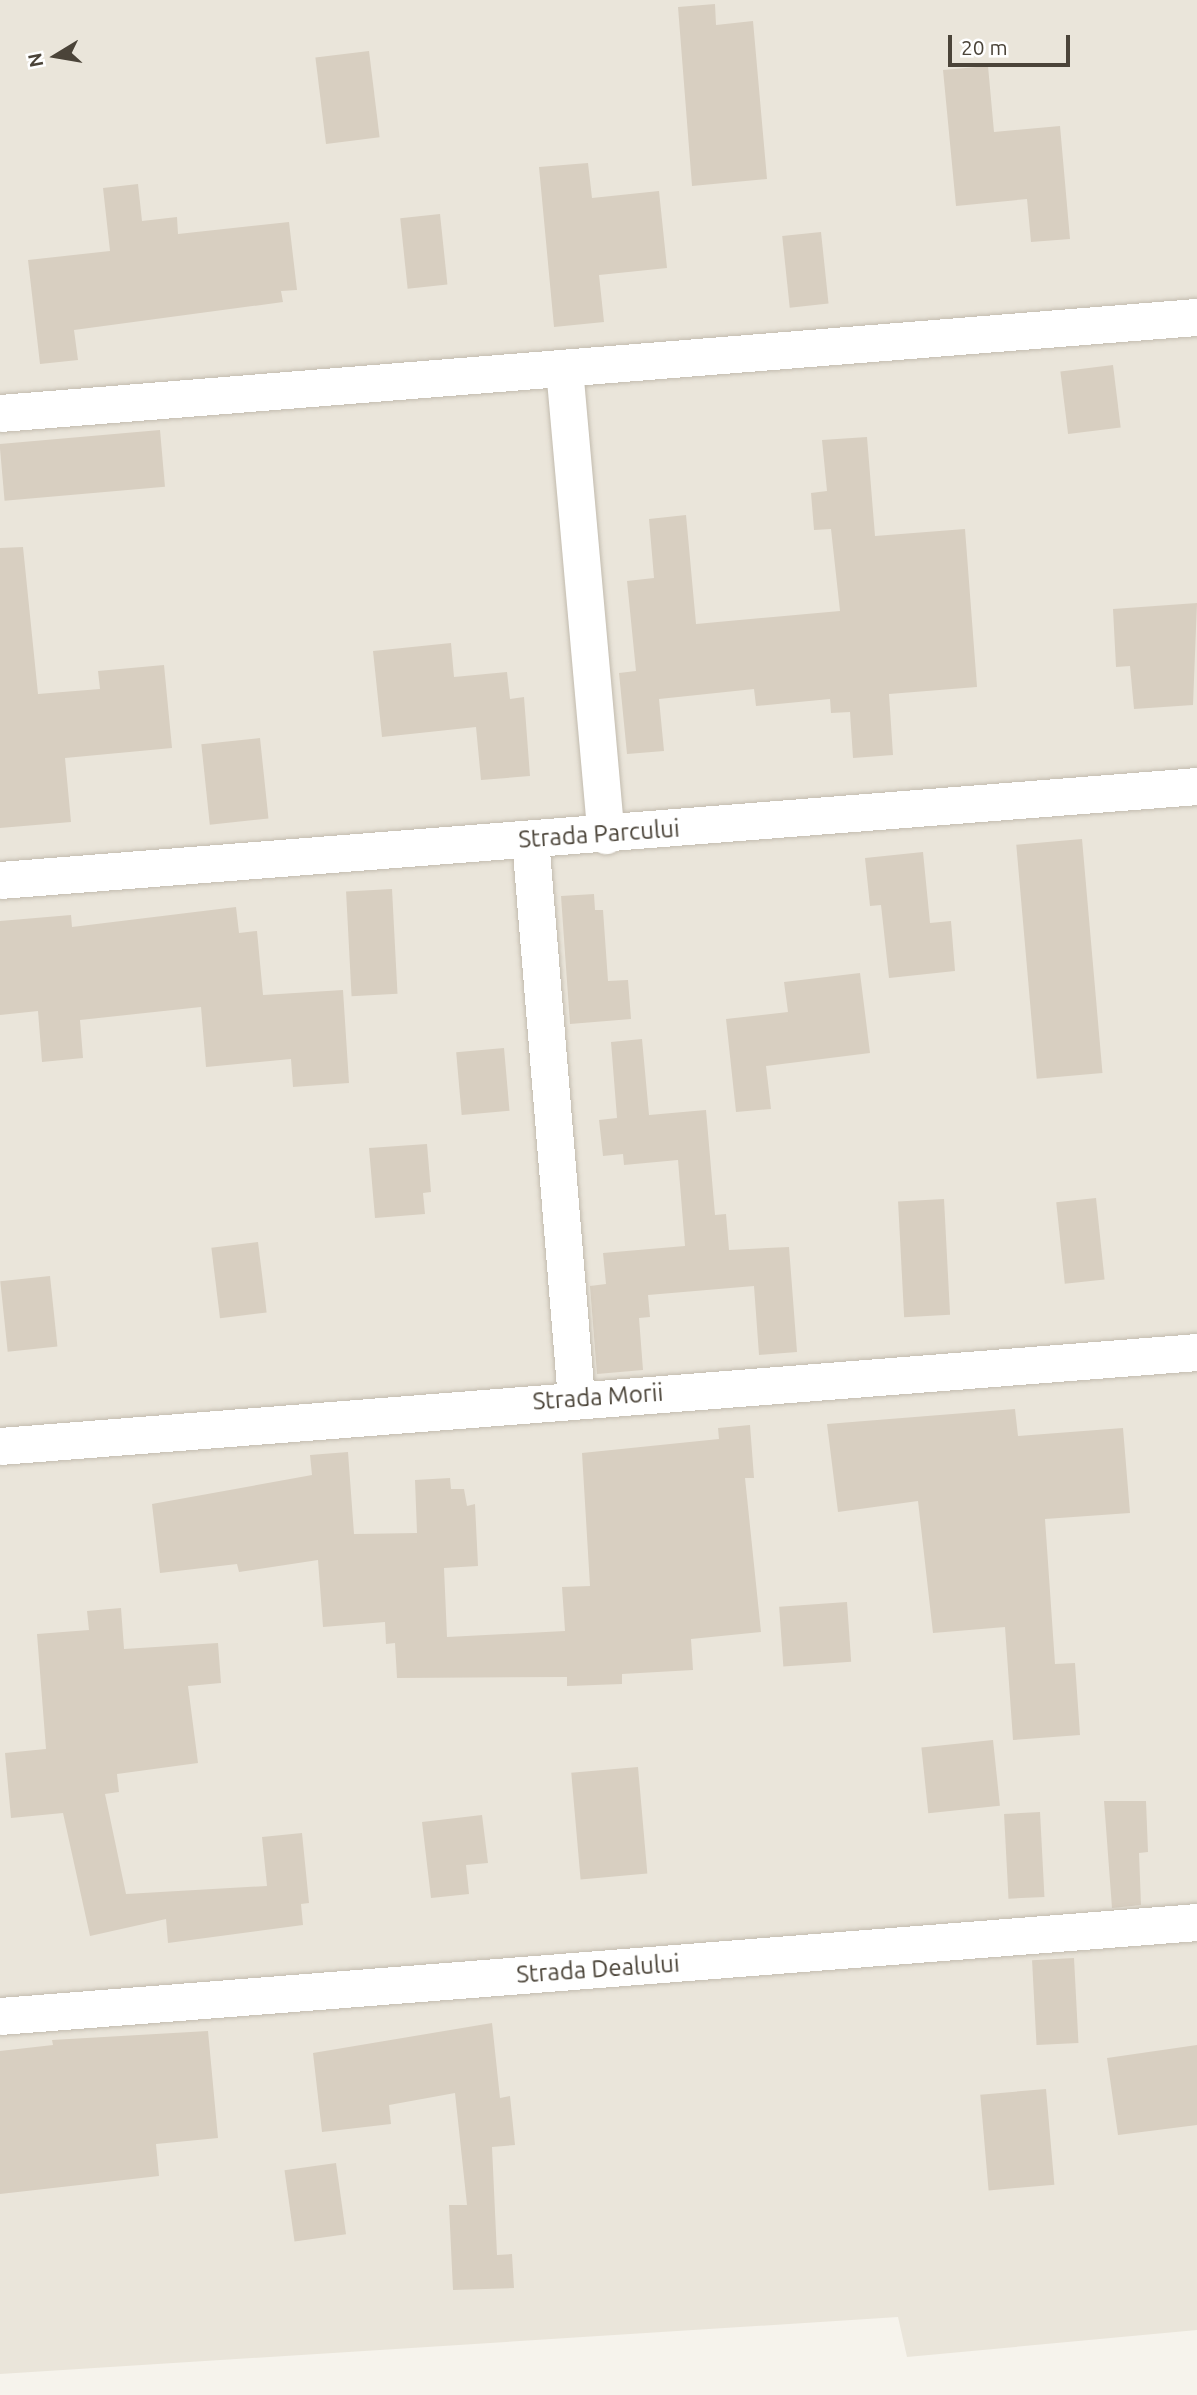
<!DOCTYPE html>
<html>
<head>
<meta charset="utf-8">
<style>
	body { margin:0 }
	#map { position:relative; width:1197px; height:2395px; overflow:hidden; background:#f6f3ec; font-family:Ubuntu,sans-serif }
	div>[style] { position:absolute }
	.residential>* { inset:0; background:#eae5da }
	.building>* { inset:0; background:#d8cfc1; transform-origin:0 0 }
	.roads { filter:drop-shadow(0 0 2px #c2bbae) drop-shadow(0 0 2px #c2bbae) }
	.street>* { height:37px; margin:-18.5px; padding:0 18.5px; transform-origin:18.5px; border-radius:18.5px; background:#fff }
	span { translate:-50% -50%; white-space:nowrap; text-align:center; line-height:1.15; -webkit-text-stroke:5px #fff; paint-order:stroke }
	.street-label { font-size:24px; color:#4b4439 }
	.north { position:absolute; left:21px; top:21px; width:70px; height:70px; -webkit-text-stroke:5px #fff; paint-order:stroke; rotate:259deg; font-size:19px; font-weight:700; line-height:28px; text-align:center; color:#4b4439 }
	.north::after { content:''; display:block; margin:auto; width:24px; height:32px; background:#4b4439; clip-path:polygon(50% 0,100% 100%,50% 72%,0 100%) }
	.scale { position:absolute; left:948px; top:35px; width:122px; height:32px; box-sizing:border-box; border:4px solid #4b4439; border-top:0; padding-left:9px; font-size:21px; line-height:24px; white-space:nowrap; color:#4b4439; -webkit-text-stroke:5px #fff; paint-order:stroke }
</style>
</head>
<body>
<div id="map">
	<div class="residential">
		<div style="clip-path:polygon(0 0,1197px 0,1197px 2330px,907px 2357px,898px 2317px,0 2374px)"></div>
	</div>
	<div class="building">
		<div style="clip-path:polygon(715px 4px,716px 25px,753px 21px,767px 179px,692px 186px,678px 7px)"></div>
		<div style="left:369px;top:51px;width:87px;height:54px;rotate:83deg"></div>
		<div style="clip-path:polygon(988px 66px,994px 132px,1060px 126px,1070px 239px,1031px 242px,1027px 199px,956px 206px,943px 70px)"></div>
		<div style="clip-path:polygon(588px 163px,592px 198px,659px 191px,667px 268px,599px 275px,604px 322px,554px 327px,539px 167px)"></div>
		<div style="clip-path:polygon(138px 184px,142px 221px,177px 217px,178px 234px,289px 222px,297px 290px,281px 291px,283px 302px,74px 330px,78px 360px,40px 364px,28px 260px,110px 251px,103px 188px)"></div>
		<div style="left:440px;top:214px;width:71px;height:40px;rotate:84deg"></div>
		<div style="left:821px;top:232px;width:72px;height:39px;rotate:84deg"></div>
		<div style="left:1113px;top:365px;width:63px;height:53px;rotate:83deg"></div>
		<div style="left:160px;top:430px;width:57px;height:161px;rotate:85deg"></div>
		<div style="clip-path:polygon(867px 437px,875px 536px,965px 529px,977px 687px,889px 694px,893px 755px,853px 758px,850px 712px,831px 713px,830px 699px,756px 706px,754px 689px,659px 699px,664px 751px,627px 754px,619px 673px,636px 671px,627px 581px,654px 578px,649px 519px,686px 515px,696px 624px,840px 611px,831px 529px,814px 530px,811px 493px,827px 491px,822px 440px)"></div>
		<div style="clip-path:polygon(23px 547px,38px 694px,100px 689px,98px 671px,164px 665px,172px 748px,65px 758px,71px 822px,0 828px,0 548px)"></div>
		<div style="clip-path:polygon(1197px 603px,1193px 705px,1134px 709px,1130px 666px,1116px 667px,1113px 609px)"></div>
		<div style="clip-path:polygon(451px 643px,454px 677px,507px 672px,510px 699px,524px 697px,530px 776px,481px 780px,476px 727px,382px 737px,373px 651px)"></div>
		<div style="left:260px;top:738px;width:81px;height:59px;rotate:84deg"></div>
		<div style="left:1082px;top:839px;width:235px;height:66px;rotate:85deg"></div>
		<div style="clip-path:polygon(923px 852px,930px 923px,951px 921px,955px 971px,889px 978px,881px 905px,870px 906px,865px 858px)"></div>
		<div style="left:392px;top:889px;width:105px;height:46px;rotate:87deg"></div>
		<div style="clip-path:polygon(594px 894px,595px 910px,603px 910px,608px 981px,628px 980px,631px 1019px,570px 1024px,561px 896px)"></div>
		<div style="clip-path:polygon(236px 907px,239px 933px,257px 931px,263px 995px,343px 990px,349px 1083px,293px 1087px,291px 1059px,206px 1067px,201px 1007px,80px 1020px,83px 1058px,42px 1062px,38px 1011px,0 1015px,0 921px,71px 915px,72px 927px)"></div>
		<div style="clip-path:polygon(860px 973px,870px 1053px,766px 1066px,771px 1109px,736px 1112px,726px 1019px,788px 1012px,784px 982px)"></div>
		<div style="clip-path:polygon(642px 1039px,649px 1115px,706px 1110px,715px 1215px,726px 1214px,729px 1250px,789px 1247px,797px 1352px,759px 1355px,754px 1286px,648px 1295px,650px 1317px,639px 1318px,643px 1370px,597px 1374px,590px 1286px,606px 1284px,603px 1253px,685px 1246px,678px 1160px,624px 1165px,623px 1154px,603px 1156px,599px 1120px,617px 1118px,611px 1042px)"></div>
		<div style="left:504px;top:1048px;width:63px;height:48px;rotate:85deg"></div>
		<div style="clip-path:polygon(427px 1144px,431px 1192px,423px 1193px,425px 1214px,375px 1218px,369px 1148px)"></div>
		<div style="left:1096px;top:1198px;width:82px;height:40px;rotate:84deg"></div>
		<div style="left:944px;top:1199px;width:116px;height:46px;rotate:87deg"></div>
		<div style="left:258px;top:1242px;width:71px;height:47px;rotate:83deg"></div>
		<div style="left:50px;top:1276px;width:71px;height:50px;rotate:84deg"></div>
		<div style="clip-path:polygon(1015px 1409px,1018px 1436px,1123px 1428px,1130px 1513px,1045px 1519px,1055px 1664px,1075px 1663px,1080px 1735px,1013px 1740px,1005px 1627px,933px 1633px,918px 1501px,838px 1512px,827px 1424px)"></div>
		<div style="clip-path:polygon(750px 1425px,754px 1478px,745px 1478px,761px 1632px,691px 1639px,693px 1670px,622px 1674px,622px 1684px,567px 1686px,567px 1677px,397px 1678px,395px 1643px,386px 1644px,385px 1622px,323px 1627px,318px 1560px,239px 1572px,237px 1564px,160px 1573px,152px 1504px,312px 1475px,310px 1455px,348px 1452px,354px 1534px,417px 1533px,415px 1480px,450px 1478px,451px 1489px,464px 1489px,467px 1506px,475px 1504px,478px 1566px,444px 1568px,447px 1637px,565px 1631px,562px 1587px,590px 1586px,582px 1453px,719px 1439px,718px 1428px)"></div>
		<div style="left:847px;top:1602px;width:60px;height:68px;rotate:86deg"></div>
		<div style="clip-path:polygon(121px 1608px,124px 1649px,218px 1643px,221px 1683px,188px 1686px,198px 1763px,117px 1774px,119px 1792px,105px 1794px,126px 1894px,267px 1886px,262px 1837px,302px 1833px,309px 1903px,301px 1904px,303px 1925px,168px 1943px,166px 1919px,90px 1936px,63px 1813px,11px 1818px,5px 1753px,46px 1749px,37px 1634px,89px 1630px,87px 1611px)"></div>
		<div style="left:993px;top:1740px;width:66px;height:72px;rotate:84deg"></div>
		<div style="left:638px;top:1767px;width:107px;height:67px;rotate:85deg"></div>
		<div style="clip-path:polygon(1104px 1801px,1146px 1801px,1148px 1852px,1139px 1853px,1141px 1905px,1112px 1908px)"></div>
		<div style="left:1040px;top:1812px;width:85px;height:36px;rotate:87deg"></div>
		<div style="clip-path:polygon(482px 1815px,488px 1863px,466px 1865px,469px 1894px,431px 1898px,422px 1822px)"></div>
		<div style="left:1074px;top:1958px;width:85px;height:42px;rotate:87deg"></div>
		<div style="clip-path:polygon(492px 2023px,500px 2098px,510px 2096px,515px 2145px,492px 2147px,497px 2255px,512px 2254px,514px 2288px,453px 2290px,449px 2205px,467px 2205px,455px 2093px,389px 2105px,391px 2124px,322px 2132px,313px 2053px)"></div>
		<div style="clip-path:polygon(208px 2031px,218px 2138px,156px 2144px,159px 2176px,0 2194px,0 2051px,53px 2045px,52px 2040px)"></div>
		<div style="clip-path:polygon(1197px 2045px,1197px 2125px,1118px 2135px,1107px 2058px)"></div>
		<div style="left:1046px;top:2089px;width:96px;height:66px;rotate:85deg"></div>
		<div style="left:336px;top:2163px;width:72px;height:52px;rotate:82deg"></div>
	</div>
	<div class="roads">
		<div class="street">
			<div style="left:564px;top:368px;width:469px;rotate:84.9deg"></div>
			<div style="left:0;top:413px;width:1201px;rotate:-4.59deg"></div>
			<div style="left:530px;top:839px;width:562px;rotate:85.3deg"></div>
			<div style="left:0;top:880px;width:1201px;rotate:-4.49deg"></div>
			<div style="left:0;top:1446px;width:1201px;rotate:-4.49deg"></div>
			<div style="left:0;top:2016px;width:1201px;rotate:-4.49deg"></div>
		</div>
	</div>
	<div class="street-label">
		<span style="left:599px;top:834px;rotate:-4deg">Strada Parcului</span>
		<span style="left:598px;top:1397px;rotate:-4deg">Strada Morii</span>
		<span style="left:598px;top:1969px;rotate:-4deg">Strada Dealului</span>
	</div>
	<div class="north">N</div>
	<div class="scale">20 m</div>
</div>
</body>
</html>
